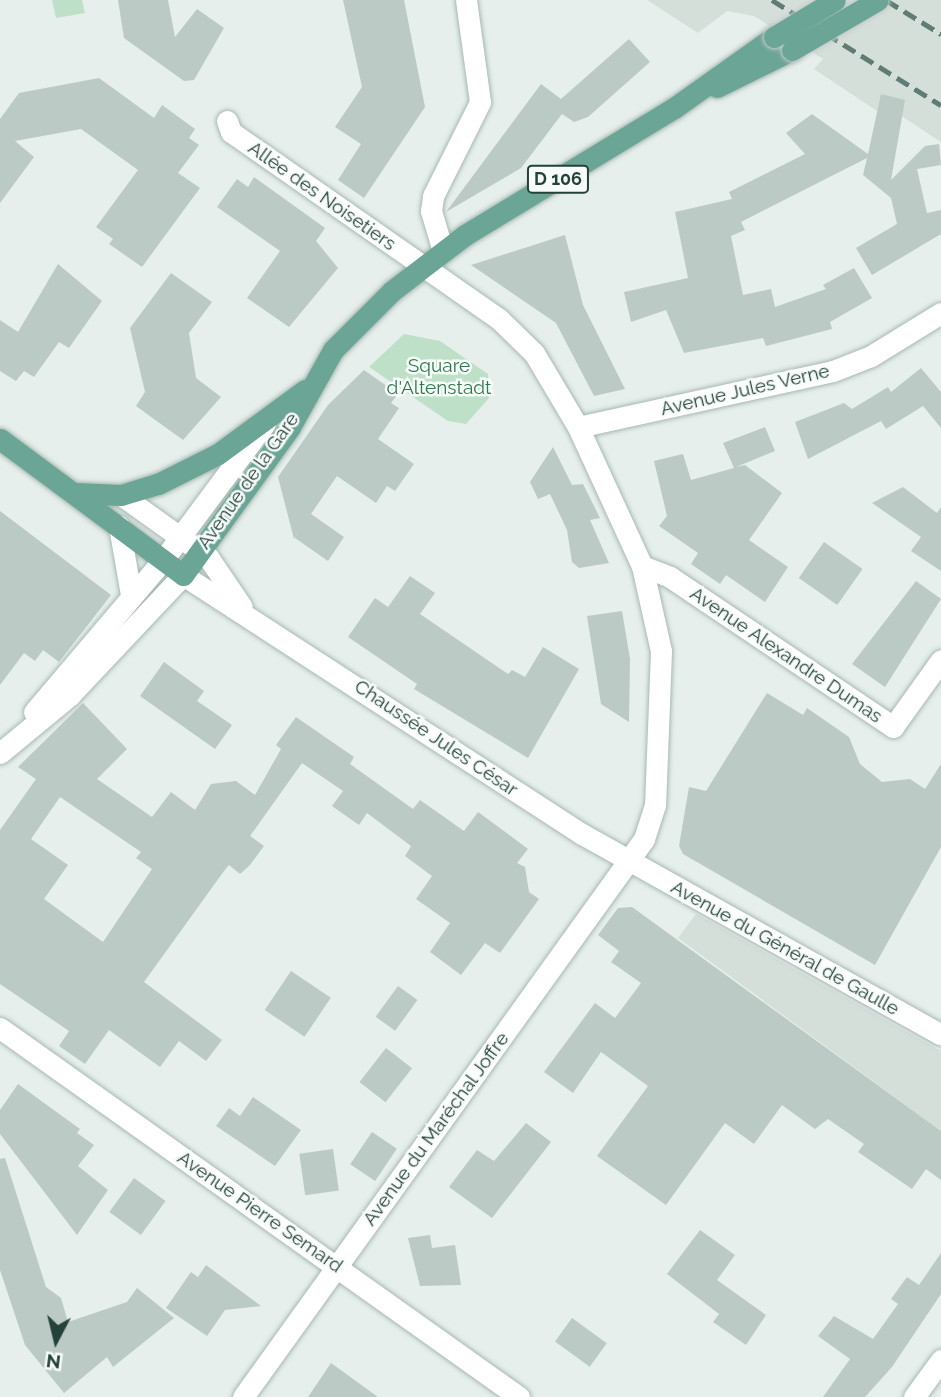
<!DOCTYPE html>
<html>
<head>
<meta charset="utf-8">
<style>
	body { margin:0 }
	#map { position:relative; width:941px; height:1397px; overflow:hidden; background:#e6efeb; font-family:Raleway,sans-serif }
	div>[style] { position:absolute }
	.built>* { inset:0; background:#d4dfda }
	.green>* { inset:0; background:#bfe0c8 }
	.building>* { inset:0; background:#bbcac4; transform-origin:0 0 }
	.roads { filter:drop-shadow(0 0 2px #a8b8b2) drop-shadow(0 0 2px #a8b8b2) }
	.street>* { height:21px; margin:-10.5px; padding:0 10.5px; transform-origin:10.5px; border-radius:10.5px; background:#fff }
	.secondary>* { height:21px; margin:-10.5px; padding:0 10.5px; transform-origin:10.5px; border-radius:10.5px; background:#fff }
	.primary>* { height:21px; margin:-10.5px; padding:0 10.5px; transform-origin:10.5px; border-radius:10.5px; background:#6aa596 }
	.rail>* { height:5px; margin-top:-2.5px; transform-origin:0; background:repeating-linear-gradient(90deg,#5f7d75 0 14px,transparent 0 21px) }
	.bridges { filter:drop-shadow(0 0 2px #c2cac8) drop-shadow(0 0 2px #c2cac8) }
	.primary-bridge>* { height:21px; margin:-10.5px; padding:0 10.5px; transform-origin:10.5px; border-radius:10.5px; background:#6aa596 }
	span { translate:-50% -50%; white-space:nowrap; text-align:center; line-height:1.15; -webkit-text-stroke:5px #f7fbf9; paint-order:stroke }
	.shield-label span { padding:2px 5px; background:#f7fbf9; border:2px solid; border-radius:5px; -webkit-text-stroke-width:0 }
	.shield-label { font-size:18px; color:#24423a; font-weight:700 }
	.street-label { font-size:19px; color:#24423a }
	.park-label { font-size:19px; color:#2d7a4b }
	.north { position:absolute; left:21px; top:1306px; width:70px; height:70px; -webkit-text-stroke:5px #f7fbf9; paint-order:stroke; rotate:187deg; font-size:19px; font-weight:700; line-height:28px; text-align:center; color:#24423a }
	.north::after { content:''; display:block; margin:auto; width:24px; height:32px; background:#24423a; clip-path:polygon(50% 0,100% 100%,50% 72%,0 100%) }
</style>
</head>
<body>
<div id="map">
	<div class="built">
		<div style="clip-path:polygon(647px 0,941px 0,941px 142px,903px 117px,877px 111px,814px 69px,823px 59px,754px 16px,727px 11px,698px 33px)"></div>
		<div style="clip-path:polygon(696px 914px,941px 1051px,941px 1131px,678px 938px)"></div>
	</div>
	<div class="green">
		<div style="clip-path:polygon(52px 0,82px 0,85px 13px,56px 18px)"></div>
		<div style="clip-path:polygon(404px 334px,440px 341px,488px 374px,489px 398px,466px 424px,448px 421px,369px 367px)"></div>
	</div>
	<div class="building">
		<div style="clip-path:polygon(118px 0,168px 0,175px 37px,197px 9px,224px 28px,194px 80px,184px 81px,124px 38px)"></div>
		<div style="clip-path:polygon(343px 0,404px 0,425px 107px,364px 198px,338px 180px,361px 144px,335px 127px,362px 87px)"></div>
		<div style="clip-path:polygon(629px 39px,650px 62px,588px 117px,574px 122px,562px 114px,521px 168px,446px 212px,541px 84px,561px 99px)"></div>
		<div style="clip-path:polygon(99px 78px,154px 118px,162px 105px,195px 129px,189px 138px,199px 145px,178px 173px,200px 188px,142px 267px,109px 244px,113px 239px,96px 227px,138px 170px,81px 129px,15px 141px,34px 157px,0 203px,0 119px,19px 93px)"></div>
		<div style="clip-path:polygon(881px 94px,905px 100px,891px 180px,925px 146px,939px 144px,941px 165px,917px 169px,927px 213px,941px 210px,941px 234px,872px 275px,856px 248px,897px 224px,891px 198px,863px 175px,867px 158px,741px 222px,745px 230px,731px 236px,743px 295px,771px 289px,775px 307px,826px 289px,823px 285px,854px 268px,872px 298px,830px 322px,832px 329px,766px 346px,763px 338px,684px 353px,666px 310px,631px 322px,624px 292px,688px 278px,675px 212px,732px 199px,729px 192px,805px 154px,786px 133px,812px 114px,868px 154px)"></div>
		<div style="clip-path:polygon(254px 177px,325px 228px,316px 241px,338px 268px,289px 327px,247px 298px,280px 251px,217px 207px,237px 179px,248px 187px)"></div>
		<div style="clip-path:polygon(565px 235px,583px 305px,625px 389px,594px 396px,556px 323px,471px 265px)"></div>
		<div style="clip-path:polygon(58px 264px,102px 301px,69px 348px,59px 342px,34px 377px,24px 371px,16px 381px,0 371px,0 320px,18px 332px)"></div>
		<div style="clip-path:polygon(171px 273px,212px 302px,189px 333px,196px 378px,221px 397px,183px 440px,136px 406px,145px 392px,130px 328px)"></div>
		<div style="clip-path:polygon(921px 368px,941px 392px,941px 428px,923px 406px,886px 429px,881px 421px,808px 459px,795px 422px,844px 403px,852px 409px,888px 387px,891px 392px)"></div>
		<div style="clip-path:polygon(364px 370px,398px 394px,391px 403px,399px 408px,378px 439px,414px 464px,395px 491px,387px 486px,376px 503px,337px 476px,311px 514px,344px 537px,328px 561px,295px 538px,300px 530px,294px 539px,278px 477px,328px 405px)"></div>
		<div style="clip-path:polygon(765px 427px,775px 451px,736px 467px,745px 465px,782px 493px,749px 540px,788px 567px,765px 602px,726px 575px,720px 584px,691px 564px,698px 553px,659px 526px,667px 516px,654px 461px,683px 454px,691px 480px,734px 468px,723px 443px)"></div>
		<div style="clip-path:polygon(553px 447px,572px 485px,583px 484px,600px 518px,590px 520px,609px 563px,579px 568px,572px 562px,567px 530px,550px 494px,538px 499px,530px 482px)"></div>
		<div style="clip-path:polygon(903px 487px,937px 513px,941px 507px,941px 571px,911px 551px,921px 537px,872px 503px)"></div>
		<div style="clip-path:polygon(0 511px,111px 595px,59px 662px,43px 650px,35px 661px,24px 653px,0 685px)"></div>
		<div style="left:824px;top:542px;width:47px;height:44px;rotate:35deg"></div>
		<div style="clip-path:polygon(410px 576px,435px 593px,420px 614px,508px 674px,512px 670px,525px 677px,543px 647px,579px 669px,528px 758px,414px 689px,417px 684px,348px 637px,375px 598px,388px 607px)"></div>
		<div style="clip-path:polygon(916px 581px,941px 599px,885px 687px,852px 664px)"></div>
		<div style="clip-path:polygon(622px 611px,630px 659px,629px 722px,601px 704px,587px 616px)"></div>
		<div style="clip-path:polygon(164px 662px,204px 691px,197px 701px,232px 725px,215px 749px,140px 696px)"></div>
		<div style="clip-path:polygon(767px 693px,803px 715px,807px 708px,849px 737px,860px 764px,882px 782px,910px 779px,925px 789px,941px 764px,941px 847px,875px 965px,683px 854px,679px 846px,689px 787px,706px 791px)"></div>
		<div style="clip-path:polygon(evenodd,83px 703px,127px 749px,97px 779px,152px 817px,171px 792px,195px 810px,211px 784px,236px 781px,255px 795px,281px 749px,276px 745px,296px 717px,354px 757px,350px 764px,413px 809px,420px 800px,464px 831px,478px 812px,508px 834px,528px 849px,517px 863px,525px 867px,529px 892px,539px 899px,500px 953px,485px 943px,461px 975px,430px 952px,450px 923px,416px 899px,432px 876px,405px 856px,411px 846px,367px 813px,359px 825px,332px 806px,343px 791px,302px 763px,250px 836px,264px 846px,250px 865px,240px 874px,229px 865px,224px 871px,144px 982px,222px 1040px,206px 1061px,179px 1041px,160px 1067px,109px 1030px,85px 1064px,59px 1046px,69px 1031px,0 984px,0 830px,36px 779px,18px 767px,83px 703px,60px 797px,141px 852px,136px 858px,152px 869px,103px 942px,44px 899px,68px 865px,31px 839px,60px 797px)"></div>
		<div style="clip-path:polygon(632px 907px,941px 1131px,941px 1180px,926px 1169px,912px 1189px,858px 1152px,864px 1144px,828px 1119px,815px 1129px,782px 1105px,754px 1144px,725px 1123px,666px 1205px,597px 1156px,648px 1086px,601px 1052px,573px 1093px,544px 1072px,595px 1003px,615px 1018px,641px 983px,611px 962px,619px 951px,598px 935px,618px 908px)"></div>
		<div style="left:291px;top:971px;width:48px;height:47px;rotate:34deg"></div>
		<div style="left:398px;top:986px;width:24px;height:38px;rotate:36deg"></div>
		<div style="left:386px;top:1048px;width:33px;height:43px;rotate:38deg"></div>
		<div style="clip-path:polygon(18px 1084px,80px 1129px,77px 1133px,94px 1145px,78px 1166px,108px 1190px,77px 1235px,0 1134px,0 1110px)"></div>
		<div style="clip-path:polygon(253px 1097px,301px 1130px,275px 1166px,216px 1126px,229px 1108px,240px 1116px)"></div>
		<div style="clip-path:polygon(526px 1123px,551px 1142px,492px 1218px,449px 1187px,477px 1150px,494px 1161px)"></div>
		<div style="left:372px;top:1132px;width:30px;height:39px;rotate:34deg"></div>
		<div style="left:333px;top:1149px;width:42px;height:34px;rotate:82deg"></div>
		<div style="clip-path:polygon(5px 1158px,46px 1287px,61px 1298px,68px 1322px,127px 1302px,137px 1288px,174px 1318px,113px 1367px,107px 1357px,64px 1393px,25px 1345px,0 1270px,0 1159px)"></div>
		<div style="left:134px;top:1178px;width:39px;height:42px;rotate:36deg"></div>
		<div style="clip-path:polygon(700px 1230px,735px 1255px,717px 1280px,766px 1315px,746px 1345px,713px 1322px,719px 1314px,667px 1274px)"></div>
		<div style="clip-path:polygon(430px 1235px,432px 1248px,455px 1245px,461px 1285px,420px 1286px,408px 1238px)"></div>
		<div style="clip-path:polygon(941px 1253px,941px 1294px,892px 1367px,865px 1397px,823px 1397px,850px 1359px,818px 1336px,834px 1316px,873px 1339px,898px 1304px,891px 1299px,907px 1277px,919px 1285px)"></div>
		<div style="clip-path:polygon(206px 1265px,261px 1306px,225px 1310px,207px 1336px,166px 1308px,191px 1272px,198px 1277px)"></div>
		<div style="left:572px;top:1318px;width:43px;height:29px;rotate:36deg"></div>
		<div style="clip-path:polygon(331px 1363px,378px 1397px,308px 1397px)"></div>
	</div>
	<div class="roads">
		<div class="street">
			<div style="left:227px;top:121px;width:12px;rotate:70deg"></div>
			<div style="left:231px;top:132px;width:327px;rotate:34.9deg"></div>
			<div style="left:499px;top:319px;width:49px;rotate:44.2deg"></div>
			<div style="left:534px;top:353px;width:86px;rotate:59.3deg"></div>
			<div style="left:578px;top:427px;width:153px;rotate:65.3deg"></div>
			<div style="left:642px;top:566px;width:87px;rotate:77.4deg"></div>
			<div style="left:661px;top:651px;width:154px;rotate:92.2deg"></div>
			<div style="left:655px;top:805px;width:36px;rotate:108deg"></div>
			<div style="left:644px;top:839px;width:687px;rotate:125.7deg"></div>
			<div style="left:443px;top:251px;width:42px;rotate:-106.7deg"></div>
			<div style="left:431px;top:211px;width:15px;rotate:-82deg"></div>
			<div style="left:433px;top:196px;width:105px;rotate:-63.4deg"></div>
			<div style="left:480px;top:102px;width:103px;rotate:-97.8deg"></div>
			<div style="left:578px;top:427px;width:261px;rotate:-12.4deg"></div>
			<div style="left:833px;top:371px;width:41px;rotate:-21.5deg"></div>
			<div style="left:871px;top:356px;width:82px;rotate:-31.6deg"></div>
			<div style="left:642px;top:566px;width:30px;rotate:21deg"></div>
			<div style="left:670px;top:577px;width:269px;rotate:33.9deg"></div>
			<div style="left:893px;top:727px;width:82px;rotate:-54.4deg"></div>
			<div style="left:0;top:1028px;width:637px;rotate:35.41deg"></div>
			<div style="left:914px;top:1397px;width:46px;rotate:-53.9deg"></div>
		</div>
		<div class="secondary">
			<div style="left:121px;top:495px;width:107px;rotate:35.5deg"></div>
			<div style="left:208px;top:557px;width:60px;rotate:55.8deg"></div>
			<div style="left:119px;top:526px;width:70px;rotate:80.1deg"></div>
			<div style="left:34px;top:712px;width:199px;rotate:-49.7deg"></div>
			<div style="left:163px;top:560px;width:171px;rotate:-53.3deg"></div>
			<div style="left:0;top:753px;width:91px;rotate:-39.6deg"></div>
			<div style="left:70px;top:695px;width:165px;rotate:-46.7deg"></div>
			<div style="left:183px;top:575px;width:476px;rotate:33deg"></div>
			<div style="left:582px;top:834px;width:411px;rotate:29.2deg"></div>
		</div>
		<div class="primary">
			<div style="left:717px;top:87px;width:84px;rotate:-26.3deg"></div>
			<div style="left:0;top:439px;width:228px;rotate:36.6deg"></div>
			<div style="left:183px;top:575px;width:183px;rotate:-54.1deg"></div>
			<div style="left:290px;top:427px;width:88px;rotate:-60.8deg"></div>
			<div style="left:333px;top:350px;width:83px;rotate:-45deg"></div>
			<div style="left:392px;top:291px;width:92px;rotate:-37.5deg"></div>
			<div style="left:465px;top:235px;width:245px;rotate:-31.3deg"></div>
			<div style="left:674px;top:108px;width:123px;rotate:-35.4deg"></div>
			<div style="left:75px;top:493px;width:46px;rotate:2.5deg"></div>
			<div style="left:121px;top:495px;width:39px;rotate:-17deg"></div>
			<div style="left:158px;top:484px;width:67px;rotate:-26.6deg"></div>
			<div style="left:218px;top:454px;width:108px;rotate:-36.3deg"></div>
		</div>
	</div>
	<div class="rail">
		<div style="left:772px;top:0;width:199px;rotate:31.9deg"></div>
		<div style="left:886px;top:0;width:65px;rotate:31.7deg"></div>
	</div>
	<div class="bridges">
		<div class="primary-bridge">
			<div style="left:774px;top:37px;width:71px;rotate:-31.2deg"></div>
			<div style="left:792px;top:50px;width:99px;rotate:-30.2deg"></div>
		</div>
	</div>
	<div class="shield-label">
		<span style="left:558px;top:179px">D 106</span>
	</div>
	<div class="street-label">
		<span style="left:322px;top:196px;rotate:35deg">Allée des Noisetiers</span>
		<span style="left:745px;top:390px;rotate:-13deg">Avenue Jules Verne</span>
		<span style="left:248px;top:481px;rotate:-55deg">Avenue de la Gare</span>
		<span style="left:786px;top:655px;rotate:34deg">Avenue Alexandre Dumas</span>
		<span style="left:436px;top:738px;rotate:34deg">Chaussée Jules César</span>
		<span style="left:785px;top:948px;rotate:29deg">Avenue du Général de Gaulle</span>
		<span style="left:436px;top:1129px;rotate:-54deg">Avenue du Maréchal Joffre</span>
		<span style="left:260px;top:1212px;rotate:35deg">Avenue Pierre Semard</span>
	</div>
	<div class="park-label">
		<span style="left:439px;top:377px">Square<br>d'Altenstadt</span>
	</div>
	<div class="north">N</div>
</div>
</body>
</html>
